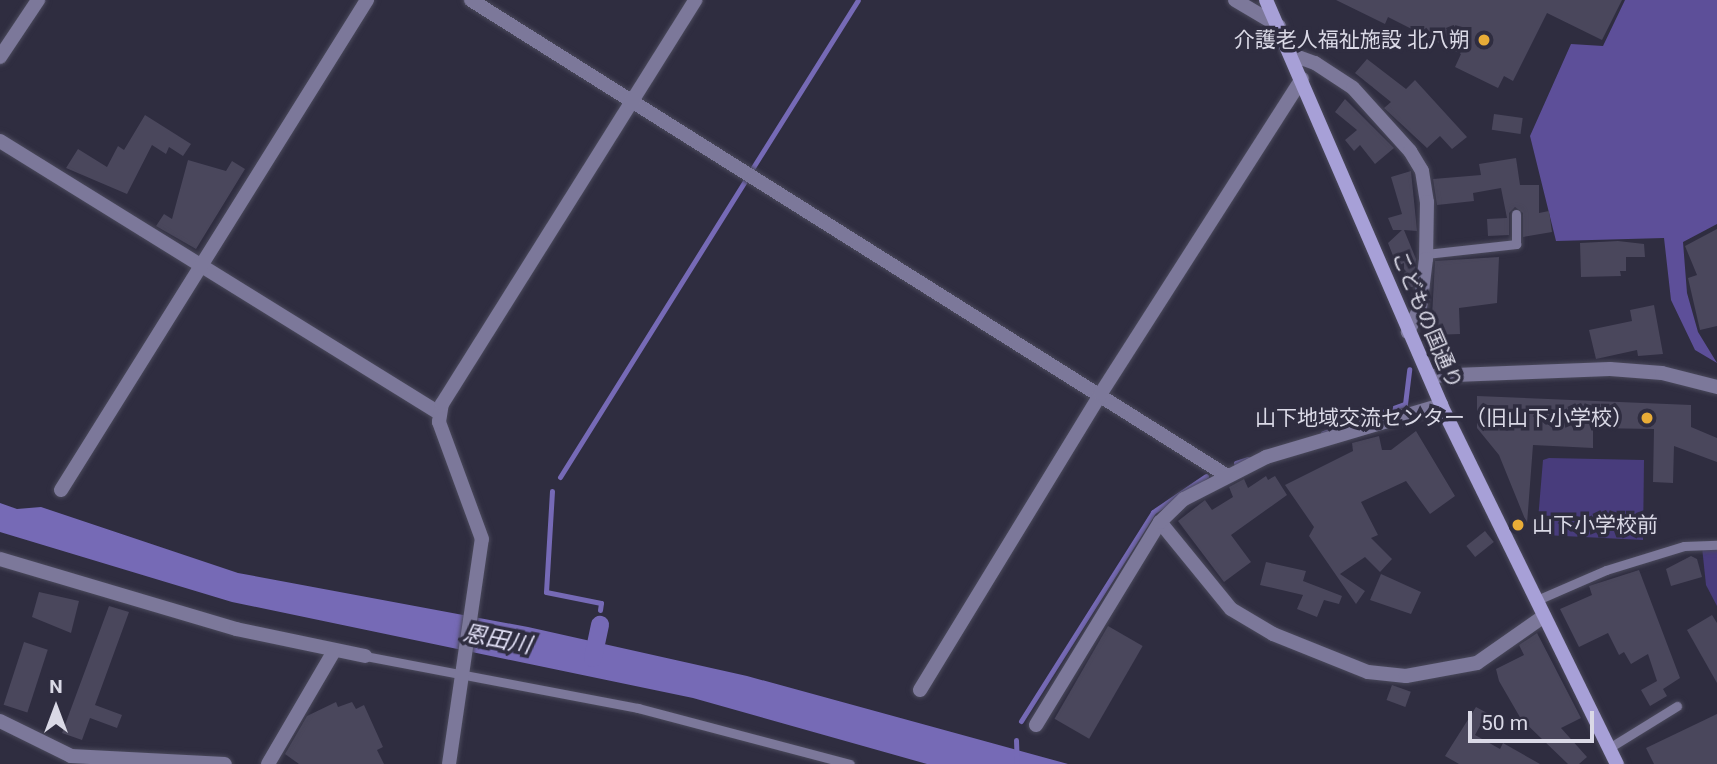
<!DOCTYPE html>
<html>
<head>
<meta charset="utf-8">
<style>
	body { margin:0 }
	#map { position:relative; width:1717px; height:764px; overflow:hidden; background:#2f2d40; font-family:Roboto,"Noto Sans JP",sans-serif }
	div>[style] { position:absolute }
	.green>* { inset:0; background:#483c7c }
	.forest>* { inset:0; background:#5d4f99 }
	.water>* { inset:0; background:#766ab6 }
	.stream>* { height:5px; margin:-2.5px; padding:0 2.5px; transform-origin:2.5px; border-radius:2.5px; background:#766ab6 }
	.canal>* { height:18px; margin:-9px; padding:0 9px; transform-origin:9px; border-radius:9px; background:#766ab6 }
	.building>* { inset:0; background:#4a475c; transform-origin:0 0 }
	.roads { filter:drop-shadow(0 0 2px #4a495b) drop-shadow(0 0 2px #4a495b) }
	.service>* { height:9px; margin:-4.5px; padding:0 4.5px; transform-origin:4.5px; border-radius:4.5px; background:#7c789a }
	.minor>* { height:14px; margin:-7px; padding:0 7px; transform-origin:7px; border-radius:7px; background:#7c789a }
	.secondary>* { height:14px; margin:-7px; padding:0 7px; transform-origin:7px; border-radius:7px; background:#a7a0d7 }
	.dots>* { width:19px; height:19px; translate:-50% -50%; box-sizing:border-box; border:4px solid #2f2d40; border-radius:50% }
	span { translate:-50% -50%; white-space:nowrap; text-align:center; line-height:1.15; -webkit-text-stroke:7px #2f2d40; paint-order:stroke }
	.poi-label { font-size:21px; color:#dad9e6 }
	.right { translate:-100% -50%; text-align:right }
	.left { translate:0 -50%; text-align:left }
	.street-label { font-size:21px; color:#dad9e6 }
	.water-label { font-size:23px; color:#e2e0f6; font-style:italic }
	.north { position:absolute; left:21px; top:673px; width:70px; height:70px; -webkit-text-stroke:5px #2f2d40; paint-order:stroke; rotate:0deg; font-size:19px; font-weight:700; line-height:28px; text-align:center; color:#dad9e6 }
	.north::after { content:''; display:block; margin:auto; width:24px; height:32px; background:#dad9e6; clip-path:polygon(50% 0,100% 100%,50% 72%,0 100%) }
	.scale { position:absolute; left:1468px; top:711px; width:126px; height:32px; box-sizing:border-box; border:4px solid #dad9e6; border-top:0; padding-left:9px; font-size:21px; line-height:24px; white-space:nowrap; color:#dad9e6; -webkit-text-stroke:5px #2f2d40; paint-order:stroke }
</style>
</head>
<body>
<div id="map">
	<div class="green">
		<div style="clip-path:polygon(1549px 458px,1644px 460px,1643px 540px,1544px 535px,1538px 520px,1543px 460px)"></div>
		<div style="clip-path:polygon(1702px 547px,1717px 547px,1717px 606px,1706px 585px)"></div>
	</div>
	<div class="forest">
		<div style="clip-path:polygon(1625px 0,1717px 0,1717px 224px,1683px 242px,1687px 293px,1698px 332px,1717px 363px,1695px 350px,1671px 300px,1664px 238px,1556px 241px,1530px 136px,1571px 44px,1603px 46px)"></div>
	</div>
	<div class="water">
		<div style="clip-path:polygon(0 503px,17px 509px,41px 507px,238px 573px,528px 627px,747px 676px,1068px 764px,927px 764px,693px 698px,232px 602px,0 532px)"></div>
	</div>
	<div class="stream">
		<div style="left:752px;top:169px;width:199px;rotate:-57.9deg"></div>
		<div style="left:1323px;top:433px;width:87px;rotate:-19.5deg"></div>
		<div style="left:1405px;top:404px;width:35px;rotate:-83deg"></div>
		<div style="left:1236px;top:463px;width:13px;rotate:-18deg"></div>
		<div style="left:560px;top:477px;width:353px;rotate:-58deg"></div>
		<div style="left:552px;top:491px;width:101px;rotate:93.4deg"></div>
		<div style="left:546px;top:592px;width:56px;rotate:11.3deg"></div>
		<div style="left:601px;top:603px;width:7px;rotate:98deg"></div>
		<div style="left:1021px;top:721px;width:247px;rotate:-57.7deg"></div>
		<div style="left:1153px;top:512px;width:64px;rotate:-34.2deg"></div>
		<div style="left:1016px;top:740px;width:24px;rotate:88deg"></div>
	</div>
	<div class="canal">
		<div style="left:593px;top:658px;width:34px;rotate:-78deg"></div>
	</div>
	<div class="building">
		<div style="clip-path:polygon(1336px 0,1622px 0,1602px 40px,1547px 13px,1513px 81px,1504px 76px,1498px 88px,1455px 67px,1461px 54px,1388px 17px,1385px 24px)"></div>
		<div style="clip-path:polygon(1367px 59px,1406px 89px,1415px 80px,1467px 137px,1452px 149px,1440px 136px,1427px 148px,1384px 108px,1391px 102px,1355px 73px)"></div>
		<div style="clip-path:polygon(1345px 99px,1394px 148px,1375px 164px,1360px 145px,1354px 151px,1345px 140px,1357px 130px,1335px 112px)"></div>
		<div style="left:1494px;top:114px;width:29px;height:16px;rotate:8deg"></div>
		<div style="clip-path:polygon(145px 115px,191px 144px,183px 156px,169px 147px,166px 154px,152px 145px,127px 194px,66px 168px,78px 149px,107px 167px,118px 146px,124px 150px)"></div>
		<div style="clip-path:polygon(1516px 158px,1520px 185px,1539px 185px,1539px 213px,1549px 211px,1552px 232px,1523px 237px,1523px 213px,1515px 207px,1509px 213px,1509px 235px,1488px 236px,1487px 219px,1507px 218px,1501px 188px,1473px 193px,1474px 201px,1437px 205px,1433px 179px,1481px 175px,1479px 164px)"></div>
		<div style="clip-path:polygon(188px 160px,226px 171px,232px 161px,245px 169px,196px 249px,156px 226px,164px 214px,172px 219px)"></div>
		<div style="clip-path:polygon(1411px 171px,1417px 231px,1404px 230px,1416px 259px,1413px 287px,1404px 287px,1404px 263px,1397px 266px,1388px 243px,1402px 230px,1393px 230px,1388px 218px,1402px 214px,1391px 177px)"></div>
		<div style="clip-path:polygon(1717px 229px,1717px 326px,1700px 330px,1688px 278px,1697px 275px,1685px 246px)"></div>
		<div style="clip-path:polygon(1618px 241px,1644px 244px,1645px 257px,1626px 257px,1626px 271px,1620px 271px,1621px 276px,1581px 277px,1580px 243px)"></div>
		<div style="clip-path:polygon(1499px 257px,1497px 303px,1459px 308px,1460px 334px,1431px 335px,1435px 261px)"></div>
		<div style="clip-path:polygon(1654px 305px,1663px 354px,1638px 356px,1637px 350px,1596px 359px,1589px 330px,1632px 321px,1630px 310px)"></div>
		<div style="clip-path:polygon(1477px 396px,1691px 405px,1691px 427px,1717px 438px,1717px 462px,1674px 446px,1673px 483px,1653px 482px,1654px 429px,1593px 428px,1593px 448px,1533px 445px,1527px 524px,1499px 455px,1477px 428px)"></div>
		<div style="clip-path:polygon(1416px 431px,1455px 496px,1430px 514px,1406px 481px,1361px 502px,1378px 535px,1371px 538px,1392px 559px,1380px 572px,1365px 557px,1340px 574px,1365px 591px,1356px 604px,1309px 536px,1314px 527px,1285px 485px,1353px 451px,1352px 443px,1379px 436px,1382px 450px,1391px 450px)"></div>
		<div style="clip-path:polygon(1266px 476px,1268px 480px,1275px 476px,1287px 495px,1231px 535px,1251px 562px,1224px 582px,1178px 521px,1205px 500px,1212px 510px,1233px 497px,1229px 487px,1244px 479px,1248px 488px)"></div>
		<div style="left:1485px;top:531px;width:14px;height:24px;rotate:51deg"></div>
		<div style="clip-path:polygon(1691px 556px,1697px 559px,1702px 577px,1671px 586px,1666px 569px)"></div>
		<div style="clip-path:polygon(1266px 562px,1306px 571px,1303px 581px,1342px 596px,1339px 604px,1324px 600px,1317px 617px,1297px 609px,1303px 595px,1260px 585px)"></div>
		<div style="clip-path:polygon(1639px 570px,1680px 678px,1663px 689px,1667px 696px,1650px 706px,1641px 690px,1657px 681px,1648px 654px,1631px 664px,1624px 652px,1619px 655px,1608px 633px,1579px 647px,1560px 609px,1592px 595px,1589px 586px)"></div>
		<div style="clip-path:polygon(1381px 574px,1421px 592px,1411px 614px,1370px 600px)"></div>
		<div style="clip-path:polygon(39px 592px,79px 601px,71px 633px,32px 617px)"></div>
		<div style="clip-path:polygon(109px 606px,129px 612px,95px 705px,122px 715px,117px 728px,90px 718px,82px 740px,62px 733px)"></div>
		<div style="clip-path:polygon(1712px 615px,1717px 623px,1717px 683px,1687px 630px)"></div>
		<div style="left:1108px;top:626px;width:40px;height:107px;rotate:30deg"></div>
		<div style="clip-path:polygon(1537px 633px,1581px 718px,1561px 728px,1587px 757px,1579px 764px,1568px 764px,1521px 719px,1499px 681px,1496px 669px,1524px 655px,1519px 645px)"></div>
		<div style="left:24px;top:642px;width:25px;height:66px;rotate:18deg"></div>
		<div style="left:1392px;top:685px;width:20px;height:16px;rotate:20deg"></div>
		<div style="clip-path:polygon(336px 702px,338px 707px,352px 702px,356px 709px,364px 705px,383px 747px,377px 750px,384px 764px,299px 764px,285px 754px,307px 716px)"></div>
		<div style="clip-path:polygon(1476px 707px,1487px 713px,1475px 735px,1500px 749px,1503px 743px,1540px 764px,1459px 764px,1445px 756px)"></div>
		<div style="clip-path:polygon(1717px 714px,1717px 764px,1654px 764px,1646px 748px)"></div>
	</div>
	<div class="roads">
		<div class="service">
			<div style="left:1426px;top:254px;width:91px;rotate:-6.3deg"></div>
			<div style="left:1516px;top:244px;width:30px;rotate:-90deg"></div>
			<div style="left:1537px;top:600px;width:75px;rotate:-23.5deg"></div>
			<div style="left:1606px;top:570px;width:82px;rotate:-17.1deg"></div>
			<div style="left:1684px;top:546px;width:33px;rotate:-2deg"></div>
			<div style="left:365px;top:656px;width:278px;rotate:10.8deg"></div>
			<div style="left:638px;top:708px;width:219px;rotate:14.8deg"></div>
			<div style="left:1609px;top:748px;width:80px;rotate:-31.7deg"></div>
		</div>
		<div class="minor">
			<div style="left:471px;top:0;width:892px;rotate:32.18deg"></div>
			<div style="left:1235px;top:0;width:51px;rotate:30.6deg"></div>
			<div style="left:1290px;top:54px;width:27px;rotate:20deg"></div>
			<div style="left:1315px;top:63px;width:45px;rotate:33.3deg"></div>
			<div style="left:1353px;top:88px;width:85px;rotate:47.9deg"></div>
			<div style="left:1410px;top:151px;width:23px;rotate:59deg"></div>
			<div style="left:1422px;top:171px;width:31px;rotate:81deg"></div>
			<div style="left:1427px;top:202px;width:57px;rotate:91deg"></div>
			<div style="left:1426px;top:259px;width:49px;rotate:97deg"></div>
			<div style="left:1420px;top:308px;width:27px;rotate:117deg"></div>
			<div style="left:0;top:57px;width:69px;rotate:-56.3deg"></div>
			<div style="left:0;top:141px;width:516px;rotate:31.78deg"></div>
			<div style="left:1429px;top:376px;width:181px;rotate:-2.2deg"></div>
			<div style="left:1610px;top:369px;width:52px;rotate:4.4deg"></div>
			<div style="left:1662px;top:373px;width:57px;rotate:14.3deg"></div>
			<div style="left:61px;top:490px;width:578px;rotate:-58.02deg"></div>
			<div style="left:1160px;top:522px;width:112px;rotate:50.8deg"></div>
			<div style="left:1231px;top:609px;width:49px;rotate:30.8deg"></div>
			<div style="left:1273px;top:634px;width:102px;rotate:21.8deg"></div>
			<div style="left:1368px;top:672px;width:38px;rotate:6deg"></div>
			<div style="left:1406px;top:676px;width:72px;rotate:-10.4deg"></div>
			<div style="left:1477px;top:663px;width:82px;rotate:-35deg"></div>
			<div style="left:0;top:559px;width:246px;rotate:16.5deg"></div>
			<div style="left:236px;top:629px;width:132px;rotate:11.8deg"></div>
			<div style="left:920px;top:690px;width:348px;rotate:-58.6deg"></div>
			<div style="left:1101px;top:393px;width:373px;rotate:-57.4deg"></div>
			<div style="left:0;top:721px;width:79px;rotate:26.2deg"></div>
			<div style="left:71px;top:756px;width:154px;rotate:3deg"></div>
			<div style="left:1036px;top:725px;width:238px;rotate:-58.6deg"></div>
			<div style="left:1160px;top:522px;width:33px;rotate:-44deg"></div>
			<div style="left:1184px;top:499px;width:92px;rotate:-27.1deg"></div>
			<div style="left:1266px;top:457px;width:183px;rotate:-16.5deg"></div>
			<div style="left:268px;top:764px;width:131px;rotate:-59.7deg"></div>
			<div style="left:449px;top:764px;width:227px;rotate:-81.7deg"></div>
			<div style="left:482px;top:539px;width:125px;rotate:-110.2deg"></div>
			<div style="left:439px;top:422px;width:18px;rotate:-81deg"></div>
			<div style="left:442px;top:404px;width:477px;rotate:-57.9deg"></div>
		</div>
		<div class="secondary">
			<div style="left:1266px;top:0;width:441px;rotate:66.6deg"></div>
			<div style="left:1441px;top:405px;width:400px;rotate:63.9deg"></div>
		</div>
	</div>
	<div class="dots">
		<div style="left:1484px;top:40px;background:#e8ac37"></div>
		<div style="left:1647px;top:418px;background:#e8ac37"></div>
		<div style="left:1518px;top:525px;background:#e8ac37"></div>
	</div>
	<div class="poi-label">
		<span class="right" style="left:1470px;top:40px">介護老人福祉施設 北八朔</span>
		<span class="right" style="left:1633px;top:418px">山下地域交流センター（旧山下小学校）</span>
		<span class="left" style="left:1532px;top:525px">山下小学校前</span>
	</div>
	<div class="street-label">
		<span style="left:1427px;top:320px;rotate:67deg">こどもの国通り</span>
	</div>
	<div class="water-label">
		<span style="left:497px;top:640px;rotate:11deg">恩田川</span>
	</div>
	<div class="north">N</div>
	<div class="scale">50 m</div>
</div>
</body>
</html>
